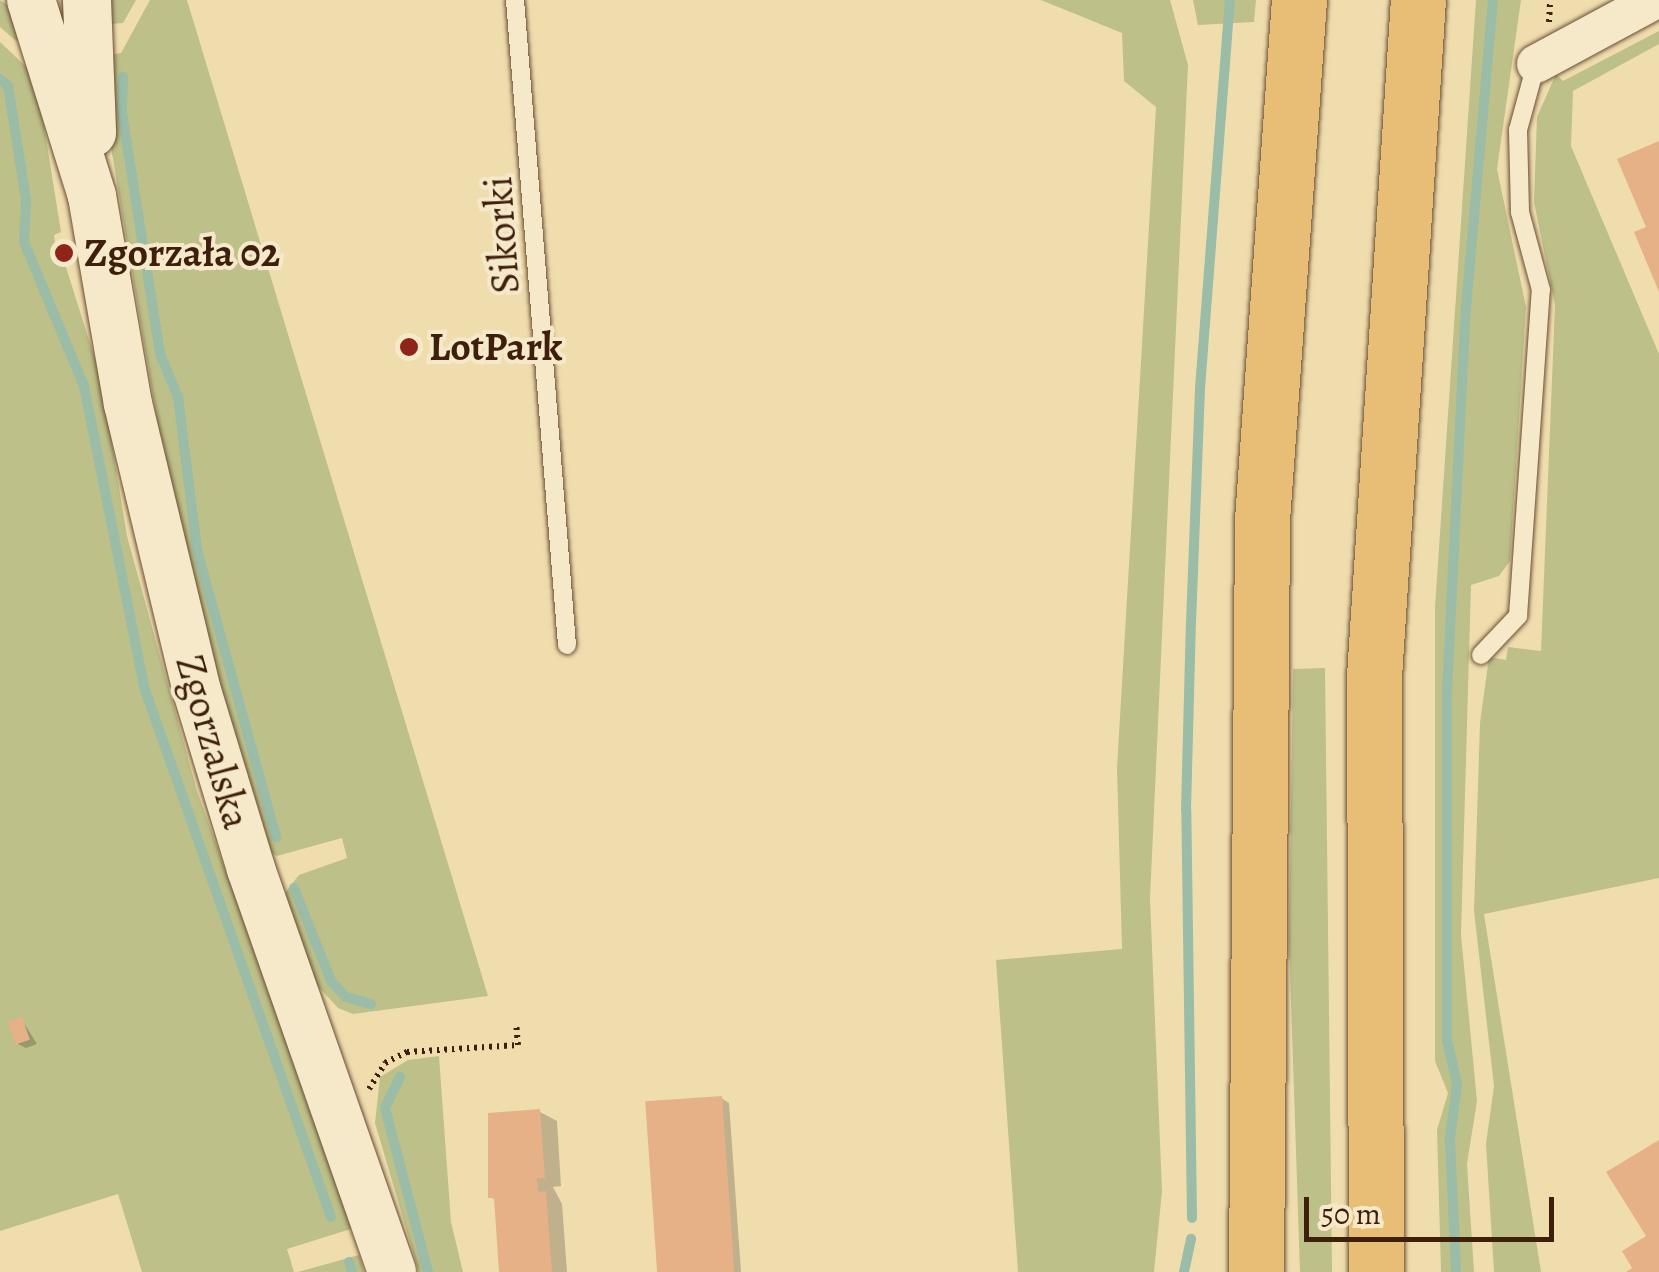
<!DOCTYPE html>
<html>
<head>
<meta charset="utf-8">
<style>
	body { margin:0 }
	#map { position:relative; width:1659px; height:1272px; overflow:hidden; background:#f0ddae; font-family:Alegreya,serif }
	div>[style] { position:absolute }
	.green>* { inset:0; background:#bdc088 }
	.shadow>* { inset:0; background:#0003 }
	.stream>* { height:10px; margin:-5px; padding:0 5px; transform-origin:5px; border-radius:5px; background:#9bbca7 }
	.building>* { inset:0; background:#e6b187; transform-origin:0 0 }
	.path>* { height:6px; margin-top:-3px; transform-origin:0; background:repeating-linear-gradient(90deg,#3e1f0c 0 2.5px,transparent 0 7.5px) }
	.roads { filter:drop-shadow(0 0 2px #6a4e34) drop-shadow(0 0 2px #6a4e34) }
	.service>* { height:18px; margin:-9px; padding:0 9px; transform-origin:9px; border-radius:9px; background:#f5e9ca }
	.minor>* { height:38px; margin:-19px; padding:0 19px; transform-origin:19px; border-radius:19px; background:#f5e9ca }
	.tertiary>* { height:48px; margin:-24px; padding:0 24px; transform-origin:24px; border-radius:24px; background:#f5e9ca }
	.motorway>* { height:55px; margin:-27.5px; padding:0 27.5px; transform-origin:27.5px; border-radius:27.5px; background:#e8be77 }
	.dots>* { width:28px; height:28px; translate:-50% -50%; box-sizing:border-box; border:5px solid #f5e9ca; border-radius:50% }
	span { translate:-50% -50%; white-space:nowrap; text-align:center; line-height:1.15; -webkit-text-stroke:8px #f5e9ca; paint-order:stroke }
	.street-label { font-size:40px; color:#3e1f0c }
	.poi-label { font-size:40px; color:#3e1f0c; font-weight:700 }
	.left { translate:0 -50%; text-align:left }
	.scale { position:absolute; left:1304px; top:1197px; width:250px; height:45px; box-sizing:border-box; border:5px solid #3e1f0c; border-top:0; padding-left:12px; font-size:30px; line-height:35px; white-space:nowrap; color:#3e1f0c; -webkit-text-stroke:8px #f5e9ca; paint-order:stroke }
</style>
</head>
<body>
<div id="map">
	<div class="green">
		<div style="clip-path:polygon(0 0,19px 13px,34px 37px,16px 41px,0 27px)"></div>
		<div style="clip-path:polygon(101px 0,136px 0,123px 23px,96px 25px)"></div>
		<div style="clip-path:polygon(150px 0,187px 0,488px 996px,353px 1014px,338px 1008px,316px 984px,284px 894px,299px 875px,347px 858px,342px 838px,277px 856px,269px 852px,203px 646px,165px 466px,103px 100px,99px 57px,121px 53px)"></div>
		<div style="clip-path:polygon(1041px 0,1170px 0,1188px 65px,1150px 899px,1162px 1191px,1154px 1272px,1018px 1272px,996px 960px,1122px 949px,1117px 768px,1156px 107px,1124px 81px,1122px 33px)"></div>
		<div style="clip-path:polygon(1193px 0,1256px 0,1254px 22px,1198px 25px)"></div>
		<div style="clip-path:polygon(1476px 0,1521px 0,1497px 169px,1526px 307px,1510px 561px,1499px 576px,1471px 585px,1461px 935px,1477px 1101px,1467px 1164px,1474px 1272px,1441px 1272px,1437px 1130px,1448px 1093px,1435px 1061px,1435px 607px)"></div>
		<div style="clip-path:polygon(1659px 31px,1659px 44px,1573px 91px,1571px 146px,1659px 354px,1659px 878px,1484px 914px,1541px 1272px,1494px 1272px,1486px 1144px,1494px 1086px,1474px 911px,1480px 723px,1489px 657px,1506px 660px,1508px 647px,1541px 651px,1555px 305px,1534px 202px,1537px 117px,1556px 74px,1563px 81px)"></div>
		<div style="clip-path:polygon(0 42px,36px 76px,61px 232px,54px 235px,58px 264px,65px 264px,101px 378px,127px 536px,197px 791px,354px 1228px,287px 1249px,294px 1272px,142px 1272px,118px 1194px,0 1231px)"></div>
		<div style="clip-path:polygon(1325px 668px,1332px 1272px,1300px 1272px,1289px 942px,1293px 669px)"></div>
		<div style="clip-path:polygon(439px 1056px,451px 1222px,463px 1272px,419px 1272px,375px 1123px,380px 1077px,408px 1060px)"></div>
		<div style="clip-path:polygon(359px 1255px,364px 1272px,298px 1272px)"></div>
	</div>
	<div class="shadow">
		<div style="clip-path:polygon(22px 1020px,37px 1044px,26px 1048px,18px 1044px)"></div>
		<div style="clip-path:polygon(721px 1098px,729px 1103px,741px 1272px,660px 1272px)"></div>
		<div style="clip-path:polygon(540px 1112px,557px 1121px,561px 1186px,553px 1187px,562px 1204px,567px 1272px,501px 1272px,496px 1200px,490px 1197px)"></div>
	</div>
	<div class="stream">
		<div style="left:123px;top:77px;width:36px;rotate:92deg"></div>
		<div style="left:122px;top:113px;width:244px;rotate:81deg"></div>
		<div style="left:160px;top:354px;width:47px;rotate:67.3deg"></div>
		<div style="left:178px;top:397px;width:154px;rotate:82.9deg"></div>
		<div style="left:197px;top:550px;width:298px;rotate:74.6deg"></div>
		<div style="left:0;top:79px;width:11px;rotate:41deg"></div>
		<div style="left:8px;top:86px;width:115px;rotate:81deg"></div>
		<div style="left:26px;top:200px;width:42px;rotate:92.7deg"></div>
		<div style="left:24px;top:242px;width:156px;rotate:67.4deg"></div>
		<div style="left:84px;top:386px;width:307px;rotate:78.7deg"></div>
		<div style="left:144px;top:687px;width:562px;rotate:70.57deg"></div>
		<div style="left:294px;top:888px;width:100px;rotate:68.3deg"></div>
		<div style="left:331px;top:981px;width:22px;rotate:47deg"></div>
		<div style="left:346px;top:997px;width:26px;rotate:16deg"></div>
		<div style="left:400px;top:1077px;width:34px;rotate:116deg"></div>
		<div style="left:385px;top:1108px;width:170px;rotate:75.3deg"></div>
		<div style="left:1192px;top:1218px;width:408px;rotate:-90.8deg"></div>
		<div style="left:1186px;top:810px;width:187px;rotate:-88.5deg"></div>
		<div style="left:1191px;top:623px;width:235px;rotate:-87.8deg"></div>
		<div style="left:1200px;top:388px;width:389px;rotate:-85.6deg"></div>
		<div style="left:349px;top:1262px;width:10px;rotate:73deg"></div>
		<div style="left:1184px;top:1272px;width:34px;rotate:-78deg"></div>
		<div style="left:1456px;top:1272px;width:134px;rotate:-92.6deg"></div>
		<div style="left:1450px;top:1138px;width:54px;rotate:-82.6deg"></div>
		<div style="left:1457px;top:1084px;width:45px;rotate:-102.8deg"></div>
		<div style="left:1447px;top:1040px;width:349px;rotate:-90deg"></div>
		<div style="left:1447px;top:691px;width:383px;rotate:-87.2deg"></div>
		<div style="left:1466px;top:308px;width:309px;rotate:-85deg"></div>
	</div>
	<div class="building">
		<div style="clip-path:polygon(1659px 141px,1659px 292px,1634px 232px,1646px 227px,1617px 159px)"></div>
		<div style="left:22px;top:1017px;width:24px;height:15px;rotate:71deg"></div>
		<div style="left:722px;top:1096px;width:176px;height:77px;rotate:86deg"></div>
		<div style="clip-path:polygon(540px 1109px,545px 1178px,537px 1178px,538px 1192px,546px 1191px,552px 1272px,499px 1272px,494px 1198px,488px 1198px,488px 1113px)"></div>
		<div style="clip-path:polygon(1659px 1140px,1659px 1272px,1626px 1272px,1632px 1268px,1622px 1251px,1646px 1236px,1606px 1172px)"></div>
	</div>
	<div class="path">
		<div style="left:1549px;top:22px;width:22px;rotate:-87deg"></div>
		<div style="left:369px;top:1089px;width:31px;rotate:-58deg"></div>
		<div style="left:385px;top:1063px;width:25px;rotate:-27deg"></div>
		<div style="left:407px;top:1052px;width:111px;rotate:-3.6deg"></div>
		<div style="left:518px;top:1045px;width:22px;rotate:-95deg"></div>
	</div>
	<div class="roads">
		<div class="service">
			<div style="left:515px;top:0;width:647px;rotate:85.39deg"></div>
			<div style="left:1481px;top:655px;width:54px;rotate:-46.5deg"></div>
			<div style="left:1518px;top:616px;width:327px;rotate:-86deg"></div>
			<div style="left:1541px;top:290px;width:81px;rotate:-105.1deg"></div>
			<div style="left:1520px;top:212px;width:82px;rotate:-91.4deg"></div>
			<div style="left:1518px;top:130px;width:68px;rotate:-74.7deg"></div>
		</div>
		<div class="minor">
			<div style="left:1536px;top:64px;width:135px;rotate:-28.3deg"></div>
		</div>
		<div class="tertiary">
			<div style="left:31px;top:0;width:205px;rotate:72.7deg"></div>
			<div style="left:92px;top:196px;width:211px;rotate:80.2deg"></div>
			<div style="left:128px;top:404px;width:295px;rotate:76.5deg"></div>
			<div style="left:197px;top:691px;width:186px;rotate:73.1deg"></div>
			<div style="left:251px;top:869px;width:427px;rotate:70.7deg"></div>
			<div style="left:87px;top:0;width:133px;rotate:87.8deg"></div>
		</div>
		<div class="motorway">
			<div style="left:1256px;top:1272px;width:752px;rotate:-89.54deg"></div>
			<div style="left:1262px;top:520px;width:521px;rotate:-85.93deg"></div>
			<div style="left:1376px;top:1272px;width:596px;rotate:-90.19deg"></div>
			<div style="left:1374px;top:676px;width:677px;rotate:-86.28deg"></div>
		</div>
	</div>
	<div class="dots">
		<div style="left:64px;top:253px;background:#8f2418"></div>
		<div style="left:409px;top:347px;background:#8f2418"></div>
	</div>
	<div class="street-label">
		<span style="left:502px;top:235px;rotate:-94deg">Sikorki</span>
		<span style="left:213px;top:742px;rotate:74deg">Zgorzalska</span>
	</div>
	<div class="poi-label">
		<span class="left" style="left:84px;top:253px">Zgorzała 02</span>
		<span class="left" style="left:429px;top:347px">LotPark</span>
	</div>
	<div class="scale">50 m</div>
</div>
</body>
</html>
